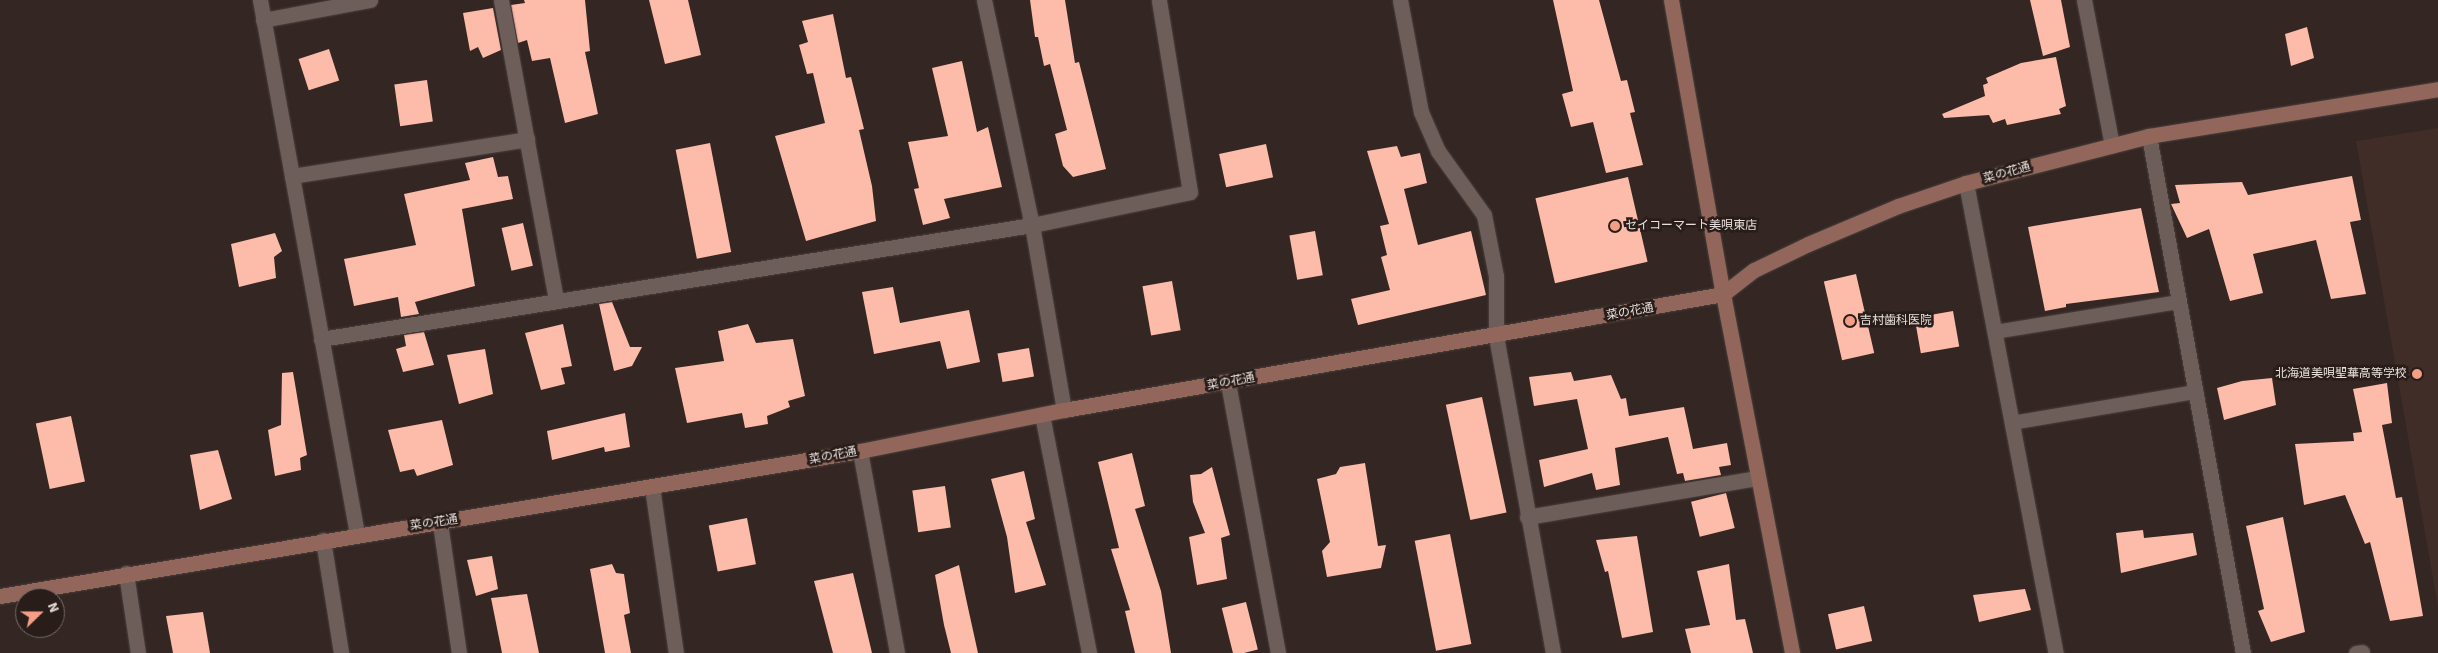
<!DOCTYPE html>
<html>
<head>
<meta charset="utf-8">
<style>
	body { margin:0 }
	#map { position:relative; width:2438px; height:653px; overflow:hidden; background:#332623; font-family:"Source Sans 3","Noto Sans JP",sans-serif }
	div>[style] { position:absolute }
	.built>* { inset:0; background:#412d28 }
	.building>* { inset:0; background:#fdbba9; transform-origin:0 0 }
	.roads { filter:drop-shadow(0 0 1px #4b413e) drop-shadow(0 0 1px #4b413e) }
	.lane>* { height:14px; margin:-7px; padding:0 7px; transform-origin:7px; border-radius:7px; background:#6d5e5a }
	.street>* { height:15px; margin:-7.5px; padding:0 7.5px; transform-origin:7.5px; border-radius:7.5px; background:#6d5e5a }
	.secondary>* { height:15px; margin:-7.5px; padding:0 7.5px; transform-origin:7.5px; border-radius:7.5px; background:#92665a }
	.dots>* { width:14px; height:14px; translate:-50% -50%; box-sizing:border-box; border:2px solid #291d19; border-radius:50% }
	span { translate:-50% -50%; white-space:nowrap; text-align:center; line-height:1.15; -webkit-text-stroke:5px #291d19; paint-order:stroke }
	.street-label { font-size:12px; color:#e8dfdc }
	.poi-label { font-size:12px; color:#e8dfdc }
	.left { translate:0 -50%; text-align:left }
	.right { translate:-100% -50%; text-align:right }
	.north { position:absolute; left:15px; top:588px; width:50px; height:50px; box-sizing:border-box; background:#291d19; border:1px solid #756b67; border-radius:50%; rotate:68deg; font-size:14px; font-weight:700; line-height:20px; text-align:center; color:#e8dfdc }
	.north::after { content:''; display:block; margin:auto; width:18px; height:22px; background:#f49e87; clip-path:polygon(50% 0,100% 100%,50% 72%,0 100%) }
</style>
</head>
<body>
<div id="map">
	<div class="built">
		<div style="clip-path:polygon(2438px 128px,2438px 607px,2356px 141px)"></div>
	</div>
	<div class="building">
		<div style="clip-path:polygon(524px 0,585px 0,590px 51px,585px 52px,598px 114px,565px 123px,550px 58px,532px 61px,527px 40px,518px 43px,511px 5px,525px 3px)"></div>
		<div style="clip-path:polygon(649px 0,688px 0,701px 55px,665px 64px)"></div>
		<div style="clip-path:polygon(1030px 0,1065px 0,1075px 63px,1079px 62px,1106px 169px,1073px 177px,1063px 166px,1055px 134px,1067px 130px,1050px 64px,1044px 66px,1038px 37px,1035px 37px)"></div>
		<div style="clip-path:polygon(1553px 0,1599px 0,1621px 81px,1627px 80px,1635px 112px,1630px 113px,1643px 165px,1606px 173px,1593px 122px,1571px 127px,1562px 94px,1573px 91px)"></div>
		<div style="clip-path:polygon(2030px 0,2061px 0,2070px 47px,2043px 56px)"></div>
		<div style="clip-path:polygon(493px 8px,501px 50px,483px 58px,478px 47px,470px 51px,463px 13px)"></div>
		<div style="clip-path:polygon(833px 14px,846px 78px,851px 77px,864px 129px,859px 130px,872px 186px,876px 221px,806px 241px,775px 136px,825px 123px,813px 73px,807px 74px,799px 45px,808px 42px,802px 21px)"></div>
		<div style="clip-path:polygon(2307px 27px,2314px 58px,2291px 66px,2285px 34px)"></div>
		<div style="left:329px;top:49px;width:33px;height:32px;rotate:72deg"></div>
		<div style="clip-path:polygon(2056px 57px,2066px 106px,2059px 109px,2061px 114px,2007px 125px,2005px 119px,1993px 123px,1989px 115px,1944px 118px,1942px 114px,1985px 96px,1983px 85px,1988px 83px,1986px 78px,2021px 63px)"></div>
		<div style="clip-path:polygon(962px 61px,977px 132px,988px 127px,1002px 187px,944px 199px,950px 218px,923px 225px,914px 189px,919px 188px,908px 142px,948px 136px,932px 68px)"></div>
		<div style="left:427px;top:80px;width:42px;height:33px;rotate:82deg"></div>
		<div style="left:710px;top:143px;width:111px;height:35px;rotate:79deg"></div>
		<div style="left:1266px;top:144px;width:34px;height:48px;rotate:78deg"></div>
		<div style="clip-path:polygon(1397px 146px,1401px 157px,1420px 153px,1427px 183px,1404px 189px,1418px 245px,1471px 231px,1486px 295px,1358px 325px,1351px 299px,1390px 290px,1381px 257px,1387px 255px,1380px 226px,1389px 224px,1367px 151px)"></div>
		<div style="clip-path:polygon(493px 157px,498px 177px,508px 176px,513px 199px,462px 209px,475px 286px,415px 302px,419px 314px,401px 317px,398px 297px,354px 306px,344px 259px,416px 245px,404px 194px,470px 180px,465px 163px)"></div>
		<div style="clip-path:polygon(2352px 176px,2361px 220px,2350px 222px,2366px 294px,2331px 299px,2316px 240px,2253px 254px,2263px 293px,2230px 301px,2209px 229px,2187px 238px,2171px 204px,2180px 203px,2175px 185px,2242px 182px,2248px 195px)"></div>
		<div style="left:1628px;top:177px;width:87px;height:95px;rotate:77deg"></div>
		<div style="clip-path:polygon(2141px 208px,2159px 292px,2066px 304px,2066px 307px,2045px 311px,2028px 227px)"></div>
		<div style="left:523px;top:223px;width:44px;height:22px;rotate:77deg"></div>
		<div style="left:1315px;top:231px;width:45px;height:26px;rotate:80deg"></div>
		<div style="clip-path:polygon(275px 233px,282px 251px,274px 257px,276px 278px,239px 287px,231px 244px)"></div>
		<div style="left:1856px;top:274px;width:81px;height:33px;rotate:77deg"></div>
		<div style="left:1172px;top:281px;width:50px;height:30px;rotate:80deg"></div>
		<div style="clip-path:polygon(893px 287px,900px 323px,969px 310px,980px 362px,947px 369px,940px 341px,874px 354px,862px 292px)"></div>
		<div style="clip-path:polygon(612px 302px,630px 347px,642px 347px,632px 366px,614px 371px,599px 304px)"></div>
		<div style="left:1953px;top:311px;width:36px;height:39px;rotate:80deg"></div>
		<div style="clip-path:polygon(563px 324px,572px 366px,561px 368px,565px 384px,541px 390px,525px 333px)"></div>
		<div style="clip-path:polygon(748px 324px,756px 343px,793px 339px,805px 396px,788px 401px,790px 407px,767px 416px,768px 424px,745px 428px,742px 413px,687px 423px,675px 368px,724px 361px,718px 331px)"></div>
		<div style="clip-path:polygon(424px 332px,434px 365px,403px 372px,396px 349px,406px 346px,404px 335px)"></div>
		<div style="left:1029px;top:348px;width:29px;height:32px;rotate:80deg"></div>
		<div style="clip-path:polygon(485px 349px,493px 394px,459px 404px,447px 355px)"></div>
		<div style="clip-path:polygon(293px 372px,307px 455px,300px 458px,301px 470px,275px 476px,268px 430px,281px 425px,282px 373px)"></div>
		<div style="clip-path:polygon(1571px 372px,1574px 381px,1611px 375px,1621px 399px,1626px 398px,1629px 416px,1684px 407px,1693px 449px,1727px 443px,1731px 465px,1719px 467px,1721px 475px,1685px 481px,1683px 473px,1677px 474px,1668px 437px,1615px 448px,1620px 485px,1596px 490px,1592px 473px,1544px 487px,1539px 460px,1588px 449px,1577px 399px,1534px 406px,1529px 377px)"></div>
		<div style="clip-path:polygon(2272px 378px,2276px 405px,2224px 420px,2217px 388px,2242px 381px)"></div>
		<div style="clip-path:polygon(2387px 383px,2392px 423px,2382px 425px,2396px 498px,2402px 497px,2423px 616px,2390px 621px,2370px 542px,2365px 544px,2345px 495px,2304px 505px,2295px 444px,2354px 441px,2353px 433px,2362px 432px,2353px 389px)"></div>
		<div style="left:1482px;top:397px;width:118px;height:37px;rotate:78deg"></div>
		<div style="clip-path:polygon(625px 413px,630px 447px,605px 452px,604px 447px,552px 460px,547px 431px)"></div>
		<div style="left:71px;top:416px;width:67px;height:36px;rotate:78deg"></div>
		<div style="clip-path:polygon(442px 420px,453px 465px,417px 476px,414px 469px,400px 472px,388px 430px)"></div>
		<div style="clip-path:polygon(218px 450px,232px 499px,200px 510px,190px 455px)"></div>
		<div style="clip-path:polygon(1132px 453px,1145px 506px,1135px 509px,1161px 591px,1171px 653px,1135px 653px,1125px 611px,1130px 610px,1111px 549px,1119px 548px,1098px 462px)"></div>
		<div style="clip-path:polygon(1365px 463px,1378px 546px,1386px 545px,1381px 568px,1327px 577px,1322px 551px,1330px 542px,1317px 479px,1336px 474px,1340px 467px)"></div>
		<div style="clip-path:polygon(1212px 467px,1230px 535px,1221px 538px,1227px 579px,1197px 585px,1189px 537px,1205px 533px,1193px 502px,1190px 475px,1201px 474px)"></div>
		<div style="clip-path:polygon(1024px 471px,1035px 519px,1026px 522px,1046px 585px,1015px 593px,1007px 537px,991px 479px)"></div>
		<div style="left:945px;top:486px;width:42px;height:33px;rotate:82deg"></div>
		<div style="left:1726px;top:493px;width:36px;height:36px;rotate:76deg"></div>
		<div style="clip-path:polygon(2283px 517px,2305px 632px,2271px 642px,2258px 611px,2264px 609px,2246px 526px)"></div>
		<div style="left:747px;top:518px;width:47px;height:39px;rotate:79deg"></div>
		<div style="clip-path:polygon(2143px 530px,2144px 538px,2193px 533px,2197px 555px,2121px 573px,2116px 533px)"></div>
		<div style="left:1450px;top:534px;width:112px;height:36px;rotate:79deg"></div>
		<div style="clip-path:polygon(1637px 536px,1653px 632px,1622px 638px,1608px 571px,1605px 572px,1596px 540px)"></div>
		<div style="clip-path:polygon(492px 556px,498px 589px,476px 596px,467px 560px)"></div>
		<div style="clip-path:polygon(612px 564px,616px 573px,624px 574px,630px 613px,624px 615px,631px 653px,605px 653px,590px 569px)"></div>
		<div style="clip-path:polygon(1729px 564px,1736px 620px,1745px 619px,1753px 653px,1691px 653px,1685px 629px,1710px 625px,1697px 571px)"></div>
		<div style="clip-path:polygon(959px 565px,967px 603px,978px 653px,951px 653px,944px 625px,935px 575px)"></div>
		<div style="clip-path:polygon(853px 573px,872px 653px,833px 653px,814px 581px)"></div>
		<div style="clip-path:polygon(2025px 589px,2031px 610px,1979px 622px,1973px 595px)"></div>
		<div style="clip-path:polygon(527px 594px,539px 653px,502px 653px,491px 598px)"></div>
		<div style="left:1246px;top:602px;width:49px;height:25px;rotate:76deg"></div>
		<div style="left:1864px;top:606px;width:36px;height:37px;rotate:77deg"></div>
		<div style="clip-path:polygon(203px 612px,210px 653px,173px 653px,166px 616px)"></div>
	</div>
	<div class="roads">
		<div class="lane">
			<div style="left:1995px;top:332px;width:186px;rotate:-9.3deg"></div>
			<div style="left:2012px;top:423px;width:187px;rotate:-9.6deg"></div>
		</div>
		<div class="street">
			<div style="left:260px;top:0;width:543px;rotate:79.7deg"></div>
			<div style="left:501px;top:0;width:306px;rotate:79.6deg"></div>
			<div style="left:984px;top:0;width:230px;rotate:78deg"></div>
			<div style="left:1032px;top:225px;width:188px;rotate:80.2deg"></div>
			<div style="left:1400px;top:0;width:114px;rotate:79.4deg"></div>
			<div style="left:1421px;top:112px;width:43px;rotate:66.4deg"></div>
			<div style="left:1438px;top:151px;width:79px;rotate:54.3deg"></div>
			<div style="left:1484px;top:215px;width:62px;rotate:78.9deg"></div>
			<div style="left:1496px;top:276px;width:60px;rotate:90deg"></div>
			<div style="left:1496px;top:336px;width:322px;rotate:79.8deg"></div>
			<div style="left:2084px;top:0;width:148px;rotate:79.1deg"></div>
			<div style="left:263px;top:20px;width:109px;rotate:-10.6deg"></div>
			<div style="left:2149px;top:136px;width:525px;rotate:79.7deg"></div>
			<div style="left:292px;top:176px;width:238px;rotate:-8.9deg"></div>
			<div style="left:1966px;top:183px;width:479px;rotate:79.2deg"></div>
			<div style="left:321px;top:339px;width:720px;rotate:-9.11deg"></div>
			<div style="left:1032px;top:225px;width:161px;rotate:-11.8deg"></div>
			<div style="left:1190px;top:192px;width:194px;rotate:-99.2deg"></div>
			<div style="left:1228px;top:383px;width:275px;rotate:79.5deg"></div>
			<div style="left:1042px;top:415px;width:243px;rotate:78.8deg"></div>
			<div style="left:860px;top:451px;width:205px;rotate:79.6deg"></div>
			<div style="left:652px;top:487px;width:168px;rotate:81.8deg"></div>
			<div style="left:1527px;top:517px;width:234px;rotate:-9.6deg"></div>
			<div style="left:440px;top:523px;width:131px;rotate:81.7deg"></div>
			<div style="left:323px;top:540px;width:114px;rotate:80.9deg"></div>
			<div style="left:126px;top:573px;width:81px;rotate:81.5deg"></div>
			<div style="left:2356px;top:653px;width:6px;rotate:-9deg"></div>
		</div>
		<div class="secondary">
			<div style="left:1671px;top:0;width:299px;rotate:80deg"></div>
			<div style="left:1723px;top:294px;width:366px;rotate:79.1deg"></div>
			<div style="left:0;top:596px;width:872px;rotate:-9.57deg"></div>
			<div style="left:860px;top:451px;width:208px;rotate:-11.4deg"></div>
			<div style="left:1064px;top:410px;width:669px;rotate:-9.98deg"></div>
			<div style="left:1723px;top:294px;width:39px;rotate:-38deg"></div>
			<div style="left:1754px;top:270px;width:60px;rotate:-25.7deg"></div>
			<div style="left:1808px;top:244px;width:98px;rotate:-22.9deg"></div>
			<div style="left:1898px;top:206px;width:72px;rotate:-18.7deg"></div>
			<div style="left:1966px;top:183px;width:189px;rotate:-14.4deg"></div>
			<div style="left:2149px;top:136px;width:293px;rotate:-9.2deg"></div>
		</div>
	</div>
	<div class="dots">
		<div style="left:1615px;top:226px;background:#f49e87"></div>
		<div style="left:1850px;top:321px;background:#f49e87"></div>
		<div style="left:2417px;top:374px;background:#f49e87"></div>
	</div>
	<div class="street-label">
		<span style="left:2007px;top:173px;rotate:-15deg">菜の花通</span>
		<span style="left:1630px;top:312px;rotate:-10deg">菜の花通</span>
		<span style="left:1231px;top:382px;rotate:-10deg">菜の花通</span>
		<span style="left:833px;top:456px;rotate:-10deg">菜の花通</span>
		<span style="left:434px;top:523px;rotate:-8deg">菜の花通</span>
	</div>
	<div class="poi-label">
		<span class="left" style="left:1625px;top:226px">セイコーマート美唄東店</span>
		<span class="left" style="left:1860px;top:321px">吉村歯科医院</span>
		<span class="right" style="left:2407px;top:374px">北海道美唄聖華高等学校</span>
	</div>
	<div class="north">N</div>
</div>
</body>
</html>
